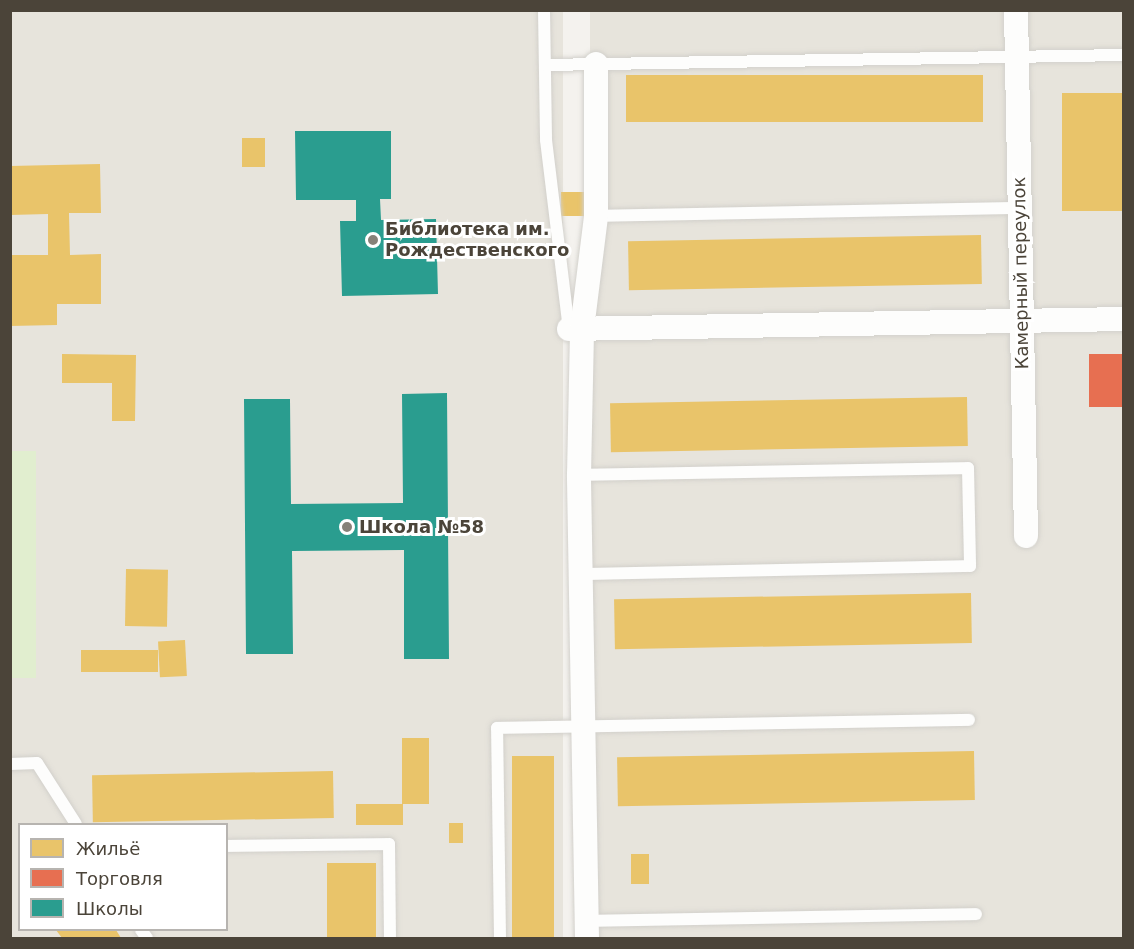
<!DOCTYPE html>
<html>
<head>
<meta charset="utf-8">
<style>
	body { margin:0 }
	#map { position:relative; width:1134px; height:949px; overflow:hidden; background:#f4f2ee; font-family:"DejaVu Sans",sans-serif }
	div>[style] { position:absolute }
	.residential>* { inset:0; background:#e7e4dc; transform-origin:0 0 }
	.green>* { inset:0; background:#e1eecf; transform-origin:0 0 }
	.homes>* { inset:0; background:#e9c46a; transform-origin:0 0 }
	.shops>* { inset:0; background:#e76f51; transform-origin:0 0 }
	.schools>* { inset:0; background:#2a9d8f }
	.roads { filter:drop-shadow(0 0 2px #d2d0cb) drop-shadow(0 0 2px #d2d0cb) }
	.service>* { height:12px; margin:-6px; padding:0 6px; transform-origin:6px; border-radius:6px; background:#fdfdfc }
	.minor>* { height:24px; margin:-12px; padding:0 12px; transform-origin:12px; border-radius:12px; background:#fdfdfc }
	.dots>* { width:16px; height:16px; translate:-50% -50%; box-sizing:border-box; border:3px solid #fff; border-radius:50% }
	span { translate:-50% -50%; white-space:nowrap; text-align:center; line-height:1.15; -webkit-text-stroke:6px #fff; paint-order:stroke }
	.poi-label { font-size:18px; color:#4b4439; font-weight:700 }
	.left { translate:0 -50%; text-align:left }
	.street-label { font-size:18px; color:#4b4439 }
	.frame { position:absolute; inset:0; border:12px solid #4b4439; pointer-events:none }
	.legend { position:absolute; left:18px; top:823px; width:210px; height:108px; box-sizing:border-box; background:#fff; border:2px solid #b7b4b0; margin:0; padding:8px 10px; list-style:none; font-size:18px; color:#4b4439 }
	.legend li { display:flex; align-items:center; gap:12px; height:30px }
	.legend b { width:30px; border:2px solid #b7b4b0 }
</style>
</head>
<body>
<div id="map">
	<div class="residential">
		<div style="clip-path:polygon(evenodd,10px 11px,563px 11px,563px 938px,11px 938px,10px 11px,20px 824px,226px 824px,226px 930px,20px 930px,20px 824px)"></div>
		<div style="left:590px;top:11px;width:533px;height:927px"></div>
	</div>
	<div class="green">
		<div style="left:11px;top:451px;width:25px;height:227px"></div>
	</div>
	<div class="homes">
		<div style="left:983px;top:75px;width:47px;height:357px;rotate:90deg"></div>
		<div style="left:1124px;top:93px;width:118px;height:62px;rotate:90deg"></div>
		<div style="left:242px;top:138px;width:23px;height:29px"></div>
		<div style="clip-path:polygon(100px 164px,101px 213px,69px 213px,70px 255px,101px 254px,101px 304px,57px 304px,57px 325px,10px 326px,10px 255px,48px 255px,48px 214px,10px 215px,10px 166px)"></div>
		<div style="left:587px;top:192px;width:24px;height:26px;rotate:90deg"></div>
		<div style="left:981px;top:235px;width:49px;height:353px;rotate:89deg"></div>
		<div style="clip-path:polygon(62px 354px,136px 355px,135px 421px,112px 421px,112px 383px,62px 383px)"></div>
		<div style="left:967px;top:397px;width:49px;height:357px;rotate:89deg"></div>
		<div style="left:126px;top:569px;width:42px;height:57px;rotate:1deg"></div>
		<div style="left:971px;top:593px;width:50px;height:357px;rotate:89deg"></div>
		<div style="left:185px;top:640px;width:36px;height:27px;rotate:87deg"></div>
		<div style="left:81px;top:650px;width:77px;height:22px"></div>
		<div style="left:402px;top:738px;width:27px;height:66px"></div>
		<div style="left:974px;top:751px;width:49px;height:357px;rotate:89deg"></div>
		<div style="left:512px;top:756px;width:42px;height:182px"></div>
		<div style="left:333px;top:771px;width:47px;height:241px;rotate:89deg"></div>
		<div style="left:403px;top:804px;width:21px;height:47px;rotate:90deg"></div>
		<div style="left:449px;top:823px;width:14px;height:20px"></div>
		<div style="left:631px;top:854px;width:18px;height:30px"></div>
		<div style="left:327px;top:863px;width:49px;height:75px"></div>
		<div style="clip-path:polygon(56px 930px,116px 930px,121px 938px,62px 938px)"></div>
	</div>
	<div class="shops">
		<div style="left:1124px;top:354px;width:53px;height:35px;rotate:90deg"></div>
	</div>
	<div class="schools">
		<div style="clip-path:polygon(295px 131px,391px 131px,391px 199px,380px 199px,381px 220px,436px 219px,438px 294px,342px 296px,340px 221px,356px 221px,356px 200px,296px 200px)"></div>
		<div style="clip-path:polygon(447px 393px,449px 659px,404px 659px,404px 550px,292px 551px,293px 654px,246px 654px,244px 399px,290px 399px,291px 504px,403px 503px,402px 394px)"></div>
	</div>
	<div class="roads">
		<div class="service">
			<div style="left:544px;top:10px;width:130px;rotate:89.1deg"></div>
			<div style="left:546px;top:140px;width:190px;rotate:83.1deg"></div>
			<div style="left:545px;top:65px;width:579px;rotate:-0.99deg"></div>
			<div style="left:596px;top:216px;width:424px;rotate:-1.1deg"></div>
			<div style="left:579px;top:475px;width:389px;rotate:-1deg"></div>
			<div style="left:968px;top:468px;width:98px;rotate:88.8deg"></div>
			<div style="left:970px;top:566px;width:390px;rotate:178.8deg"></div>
			<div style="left:10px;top:764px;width:27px;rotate:-2deg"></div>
			<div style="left:37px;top:763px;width:72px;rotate:57.4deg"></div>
			<div style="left:226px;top:846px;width:163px;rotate:-0.7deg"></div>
			<div style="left:389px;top:844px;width:94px;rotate:89.4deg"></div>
			<div style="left:587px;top:921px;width:389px;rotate:-1deg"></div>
			<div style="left:141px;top:930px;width:10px;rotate:53deg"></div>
			<div style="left:500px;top:938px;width:210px;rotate:-90.8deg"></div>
			<div style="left:497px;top:728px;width:472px;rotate:-1deg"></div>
		</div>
		<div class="minor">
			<div style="left:1016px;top:10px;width:526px;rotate:88.91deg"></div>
			<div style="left:569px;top:329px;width:555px;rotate:-1.03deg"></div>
			<div style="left:587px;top:938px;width:463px;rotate:-91deg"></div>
			<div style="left:579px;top:475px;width:146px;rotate:-88.8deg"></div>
			<div style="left:582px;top:329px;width:114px;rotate:-82.9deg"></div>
			<div style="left:596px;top:216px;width:152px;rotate:-90deg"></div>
		</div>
	</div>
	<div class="dots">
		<div style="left:373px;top:240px;background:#868178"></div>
		<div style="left:347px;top:527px;background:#868178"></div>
	</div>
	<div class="poi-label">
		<span class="left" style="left:385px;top:240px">Библиотека им.<br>Рождественского</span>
		<span class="left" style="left:359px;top:527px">Школа №58</span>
	</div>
	<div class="street-label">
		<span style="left:1021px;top:273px;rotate:-91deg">Камерный переулок</span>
	</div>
	<div class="frame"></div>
	<ul class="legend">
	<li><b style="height:16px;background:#e9c46a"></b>Жильё</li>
	<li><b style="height:16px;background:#e76f51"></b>Торговля</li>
	<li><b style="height:16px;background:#2a9d8f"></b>Школы</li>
	</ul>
</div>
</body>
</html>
